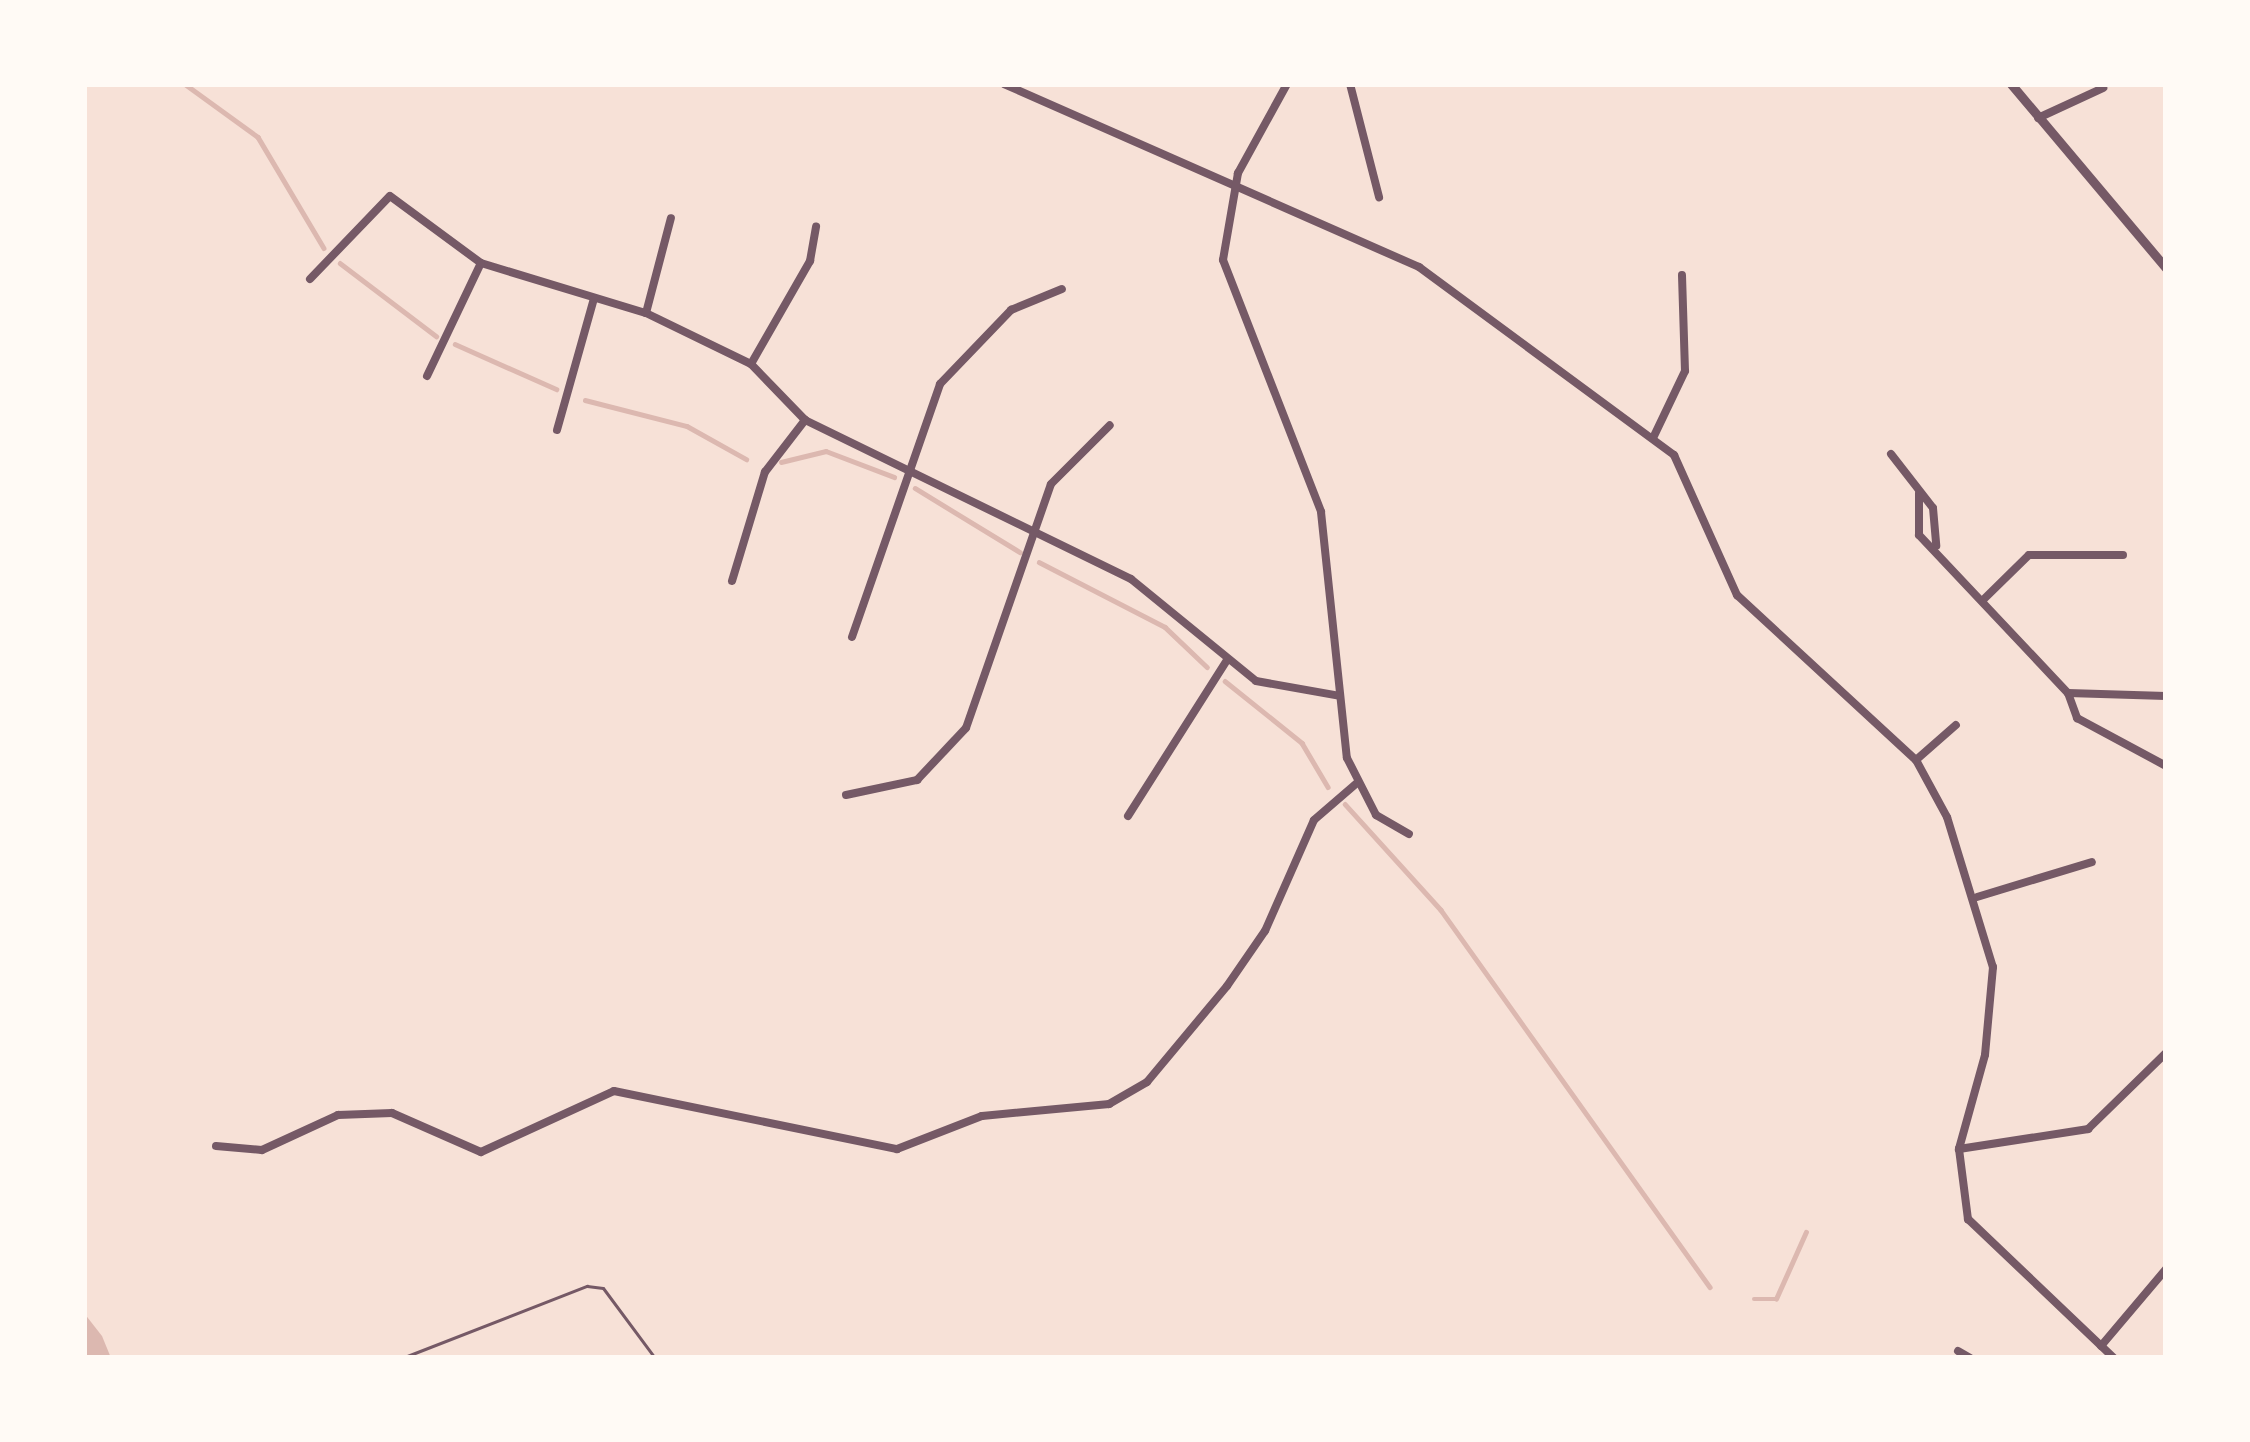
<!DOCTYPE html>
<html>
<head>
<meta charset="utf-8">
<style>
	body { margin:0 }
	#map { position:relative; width:2250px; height:1442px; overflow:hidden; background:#f7e1d7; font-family:"Varela Round",sans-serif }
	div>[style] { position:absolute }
	.water>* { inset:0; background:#dcb8b0 }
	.stream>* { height:4.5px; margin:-2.25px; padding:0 2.25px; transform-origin:2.25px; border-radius:2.25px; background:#dcb8b0 }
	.service>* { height:3px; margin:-1.5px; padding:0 1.5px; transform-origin:1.5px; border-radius:1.5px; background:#755966 }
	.minor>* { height:8px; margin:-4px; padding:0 4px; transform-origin:4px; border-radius:4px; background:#755966 }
	.tertiary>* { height:9px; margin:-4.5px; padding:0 4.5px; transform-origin:4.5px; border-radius:4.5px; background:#755966 }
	span { translate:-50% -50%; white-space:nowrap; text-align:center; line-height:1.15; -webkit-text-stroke:9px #fffaf5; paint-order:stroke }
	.frame { position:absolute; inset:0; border:87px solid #fffaf5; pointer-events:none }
</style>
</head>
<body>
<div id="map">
	<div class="water">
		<div style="clip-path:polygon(84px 1313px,102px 1336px,111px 1358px,84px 1358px)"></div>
	</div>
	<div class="stream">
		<div style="left:185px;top:84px;width:90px;rotate:36deg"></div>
		<div style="left:258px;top:137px;width:129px;rotate:59.3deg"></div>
		<div style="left:340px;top:263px;width:121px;rotate:37.2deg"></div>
		<div style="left:455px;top:344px;width:111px;rotate:24deg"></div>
		<div style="left:585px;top:400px;width:105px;rotate:14.3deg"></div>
		<div style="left:687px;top:426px;width:68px;rotate:29.2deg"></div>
		<div style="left:781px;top:462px;width:46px;rotate:-13.7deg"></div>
		<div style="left:826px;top:451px;width:73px;rotate:20.9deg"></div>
		<div style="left:915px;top:488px;width:123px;rotate:31.4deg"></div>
		<div style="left:1039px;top:562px;width:142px;rotate:27.3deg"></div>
		<div style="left:1165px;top:627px;width:58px;rotate:43.6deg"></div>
		<div style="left:1225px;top:681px;width:99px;rotate:38.8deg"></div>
		<div style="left:1302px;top:743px;width:51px;rotate:59.4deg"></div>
		<div style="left:1345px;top:804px;width:143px;rotate:47.8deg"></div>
		<div style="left:1441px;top:910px;width:463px;rotate:54.5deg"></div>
		<div style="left:1754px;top:1299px;width:22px"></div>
		<div style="left:1776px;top:1299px;width:73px;rotate:-65.9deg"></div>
	</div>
	<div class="service">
		<div style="left:402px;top:1358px;width:199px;rotate:-21.3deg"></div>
		<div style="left:587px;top:1286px;width:16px;rotate:7deg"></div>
		<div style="left:603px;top:1288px;width:87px;rotate:53.4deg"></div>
	</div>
	<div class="minor">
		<div style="left:1004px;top:84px;width:454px;rotate:23.8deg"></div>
		<div style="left:1419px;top:267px;width:317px;rotate:36.4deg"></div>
		<div style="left:1674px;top:455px;width:154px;rotate:65.8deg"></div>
		<div style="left:1737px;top:595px;width:243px;rotate:42.7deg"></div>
		<div style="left:1916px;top:760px;width:65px;rotate:61.5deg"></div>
		<div style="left:1947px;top:817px;width:157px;rotate:73deg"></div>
		<div style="left:1993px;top:967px;width:88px;rotate:95.2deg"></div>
		<div style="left:1985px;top:1055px;width:98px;rotate:105.5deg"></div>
		<div style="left:1959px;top:1149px;width:71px;rotate:82.7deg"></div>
		<div style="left:1968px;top:1219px;width:202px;rotate:43.6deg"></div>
		<div style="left:1287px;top:84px;width:102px;rotate:118.8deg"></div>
		<div style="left:1238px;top:173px;width:88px;rotate:99.8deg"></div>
		<div style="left:1223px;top:260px;width:270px;rotate:68.7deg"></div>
		<div style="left:1321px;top:512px;width:247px;rotate:84deg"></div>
		<div style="left:1347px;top:758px;width:64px;rotate:63deg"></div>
		<div style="left:1376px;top:815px;width:38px;rotate:30deg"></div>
		<div style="left:1350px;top:84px;width:117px;rotate:75.6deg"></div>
		<div style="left:2038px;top:118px;width:72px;rotate:-24.8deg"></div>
		<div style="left:310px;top:279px;width:115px;rotate:-46.1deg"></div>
		<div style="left:390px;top:196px;width:113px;rotate:36.4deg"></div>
		<div style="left:481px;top:263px;width:172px;rotate:16.9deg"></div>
		<div style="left:646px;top:313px;width:117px;rotate:25.9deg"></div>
		<div style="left:751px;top:364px;width:78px;rotate:46deg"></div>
		<div style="left:805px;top:420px;width:363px;rotate:26deg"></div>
		<div style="left:1131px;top:579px;width:161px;rotate:39.2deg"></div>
		<div style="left:1256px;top:681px;width:85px;rotate:10.1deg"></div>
		<div style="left:646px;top:313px;width:98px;rotate:-75.3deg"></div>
		<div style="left:751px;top:364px;width:119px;rotate:-60.2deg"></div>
		<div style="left:810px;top:261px;width:35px;rotate:-80deg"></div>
		<div style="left:427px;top:376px;width:125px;rotate:-64.5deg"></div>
		<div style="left:557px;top:430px;width:137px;rotate:-74.3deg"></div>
		<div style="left:1654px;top:436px;width:72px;rotate:-64.5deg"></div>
		<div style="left:1685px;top:371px;width:96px;rotate:-91.8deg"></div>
		<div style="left:1891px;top:454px;width:68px;rotate:52.1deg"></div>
		<div style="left:1933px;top:508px;width:38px;rotate:85deg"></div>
		<div style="left:1919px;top:493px;width:42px;rotate:90deg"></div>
		<div style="left:1919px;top:535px;width:217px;rotate:46.7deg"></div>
		<div style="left:2068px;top:693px;width:27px;rotate:70deg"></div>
		<div style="left:2077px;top:718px;width:101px;rotate:28.3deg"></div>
		<div style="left:732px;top:581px;width:114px;rotate:-73.2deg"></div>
		<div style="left:765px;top:472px;width:66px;rotate:-52.4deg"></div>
		<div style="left:1983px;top:600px;width:64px;rotate:-44.4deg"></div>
		<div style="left:2029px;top:555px;width:94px"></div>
		<div style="left:852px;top:637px;width:268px;rotate:-70.8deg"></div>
		<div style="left:940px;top:384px;width:103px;rotate:-46.2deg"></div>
		<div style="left:1011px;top:310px;width:55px;rotate:-22.4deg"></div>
		<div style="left:2068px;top:693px;width:98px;rotate:1.8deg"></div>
		<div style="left:1916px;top:760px;width:53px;rotate:-41.2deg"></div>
		<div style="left:846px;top:795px;width:73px;rotate:-11.9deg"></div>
		<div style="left:917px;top:780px;width:71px;rotate:-46.7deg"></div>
		<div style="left:966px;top:728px;width:258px;rotate:-70.8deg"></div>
		<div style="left:1051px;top:484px;width:83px;rotate:-45deg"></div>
		<div style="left:1128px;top:816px;width:185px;rotate:-57.6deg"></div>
		<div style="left:1977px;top:897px;width:120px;rotate:-16.9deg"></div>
		<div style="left:216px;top:1146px;width:46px;rotate:5deg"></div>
		<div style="left:262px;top:1150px;width:84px;rotate:-24.7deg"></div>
		<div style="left:338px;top:1115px;width:54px;rotate:-2.1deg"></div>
		<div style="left:392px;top:1113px;width:97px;rotate:23.7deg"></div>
		<div style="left:481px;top:1152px;width:146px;rotate:-24.6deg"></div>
		<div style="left:614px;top:1091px;width:289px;rotate:11.6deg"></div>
		<div style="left:897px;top:1149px;width:91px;rotate:-21.2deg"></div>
		<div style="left:982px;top:1116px;width:128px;rotate:-5.4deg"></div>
		<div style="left:1109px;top:1104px;width:44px;rotate:-30.1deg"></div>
		<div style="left:1147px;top:1082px;width:125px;rotate:-50.2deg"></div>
		<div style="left:1227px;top:986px;width:67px;rotate:-55.4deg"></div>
		<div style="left:1265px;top:931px;width:121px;rotate:-66.2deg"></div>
		<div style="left:1314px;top:820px;width:57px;rotate:-40.7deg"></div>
		<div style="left:1959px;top:1149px;width:131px;rotate:-8.8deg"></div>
		<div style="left:2088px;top:1129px;width:109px;rotate:-44.3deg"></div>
		<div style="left:2101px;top:1346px;width:101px;rotate:-49.8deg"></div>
		<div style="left:1958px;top:1351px;width:14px;rotate:30deg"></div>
	</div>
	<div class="tertiary">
		<div style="left:2011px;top:84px;width:241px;rotate:49.9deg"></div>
	</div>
	<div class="frame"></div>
</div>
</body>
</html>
